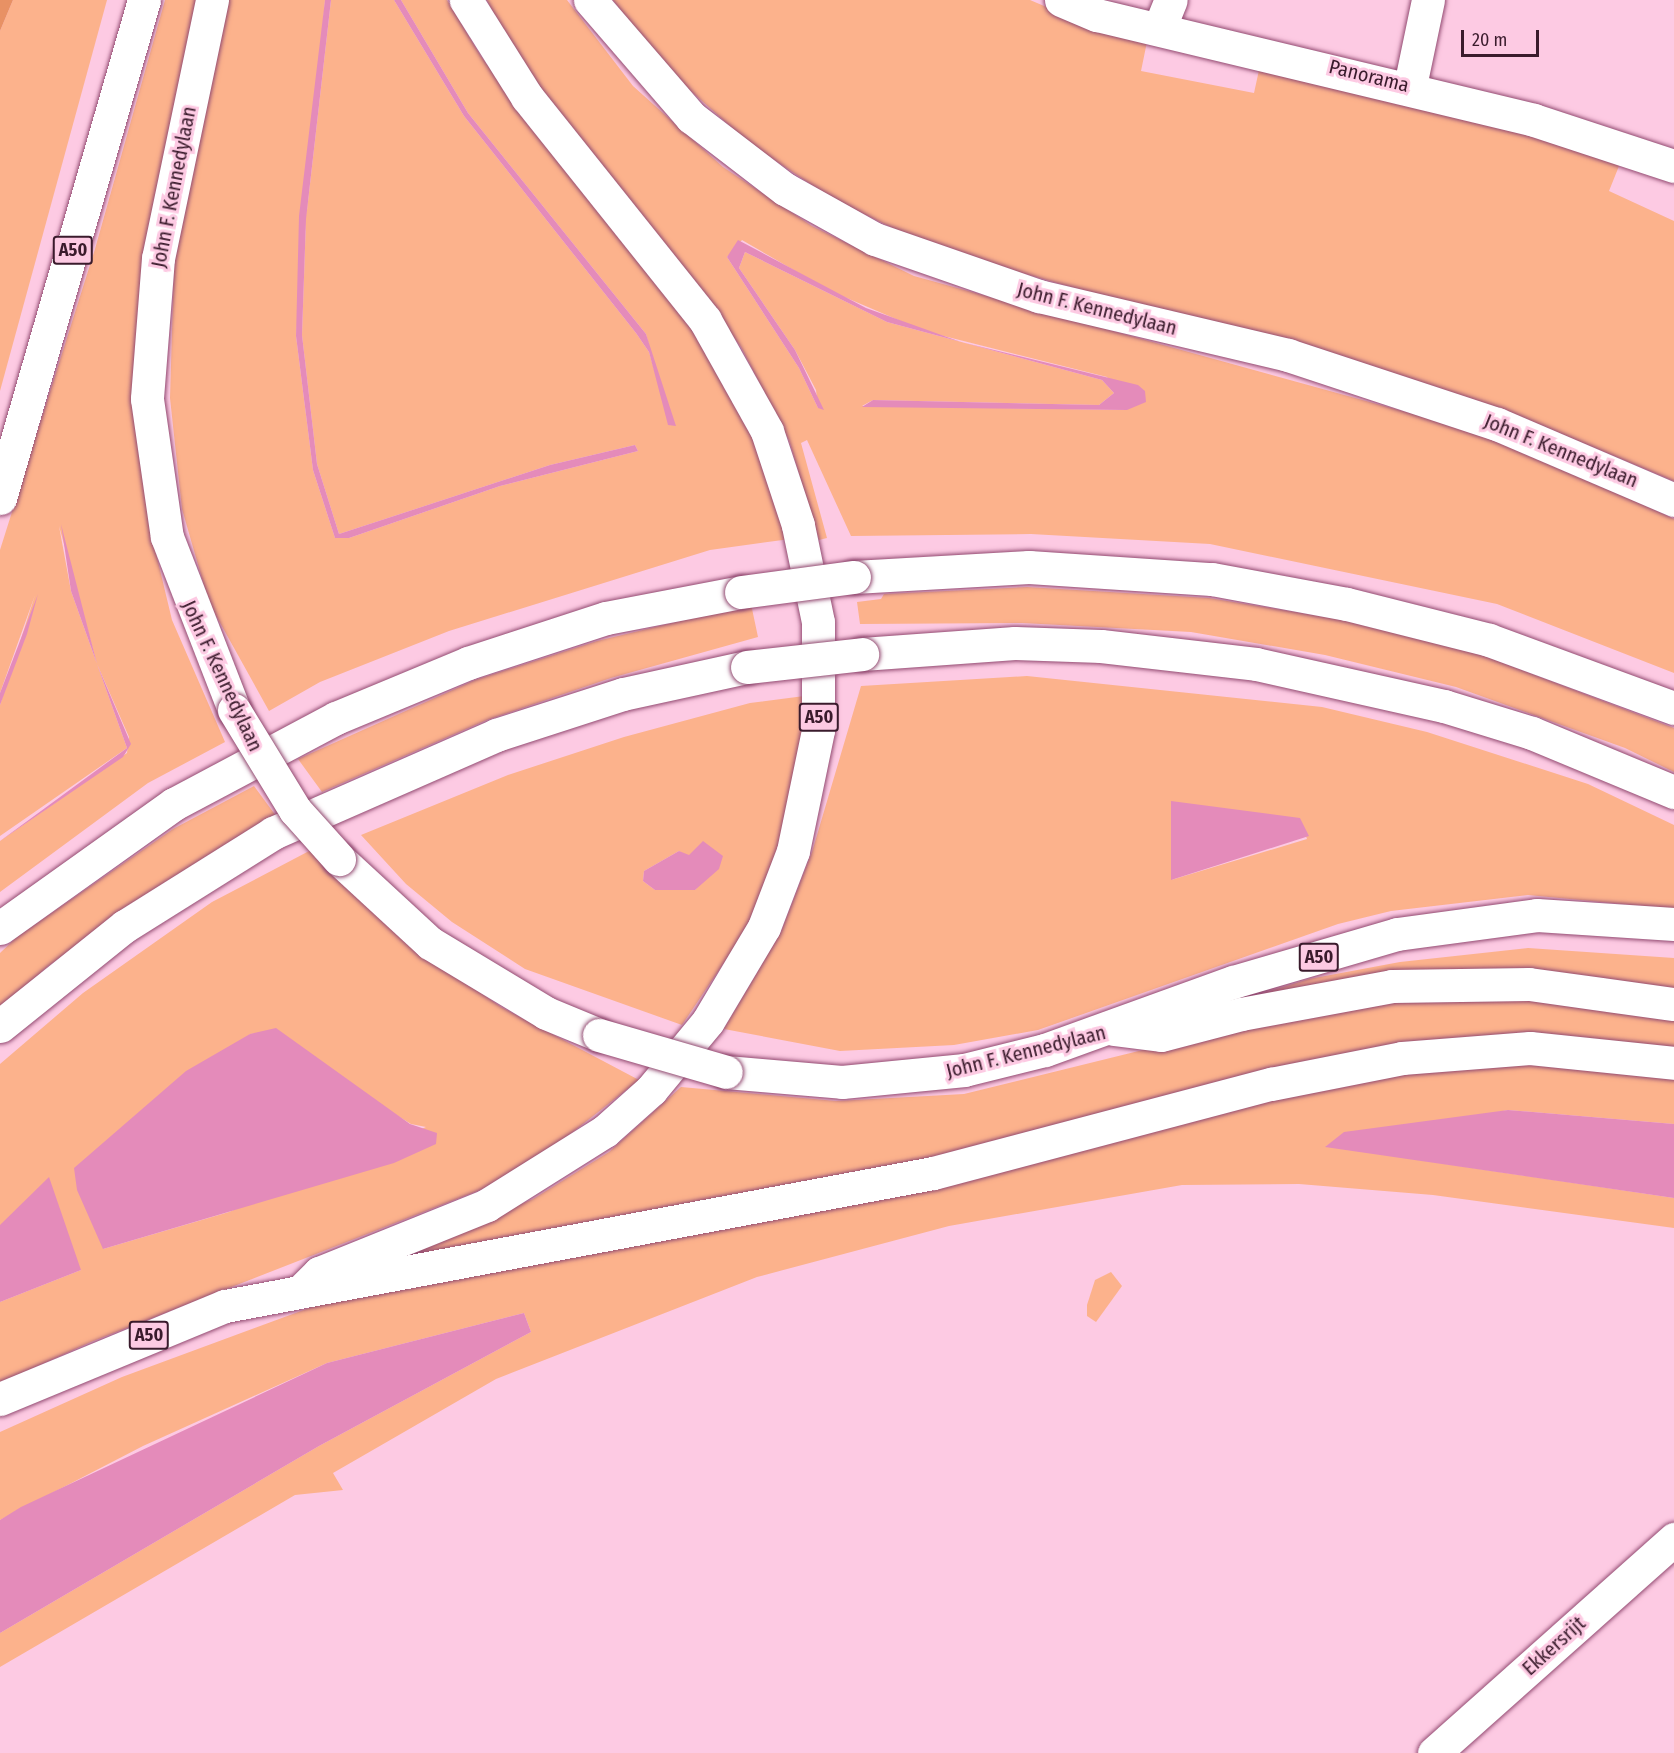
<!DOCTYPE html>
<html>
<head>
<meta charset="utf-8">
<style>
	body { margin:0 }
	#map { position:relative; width:1674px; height:1753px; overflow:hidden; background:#fdcae3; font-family:"Fira Sans Condensed",sans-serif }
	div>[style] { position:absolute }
	.green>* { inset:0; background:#fcb28c }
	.forest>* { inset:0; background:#e89164 }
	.water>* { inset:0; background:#e48bba }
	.roads { filter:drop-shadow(0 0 2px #924a71) drop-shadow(0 0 2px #924a71) }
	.minor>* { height:33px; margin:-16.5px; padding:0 16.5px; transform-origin:16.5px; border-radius:16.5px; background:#fff }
	.highway>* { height:33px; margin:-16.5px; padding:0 16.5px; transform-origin:16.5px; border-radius:16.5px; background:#fff }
	.bridges { filter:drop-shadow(0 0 2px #924a71) drop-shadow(0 0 2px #924a71) }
	.highway-bridge>* { height:33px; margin:-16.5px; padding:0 16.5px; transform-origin:16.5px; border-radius:16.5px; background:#fff }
	span { translate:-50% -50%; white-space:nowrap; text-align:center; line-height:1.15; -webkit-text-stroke:6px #fdcae3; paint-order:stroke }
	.shield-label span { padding:2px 4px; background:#fdcae3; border:2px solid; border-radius:4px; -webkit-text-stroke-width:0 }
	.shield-label { font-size:18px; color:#3a1b2c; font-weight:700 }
	.street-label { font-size:20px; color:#3a1b2c }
	.scale { position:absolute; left:1461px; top:30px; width:78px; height:27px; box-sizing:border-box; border:3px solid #3a1b2c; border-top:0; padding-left:8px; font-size:18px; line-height:21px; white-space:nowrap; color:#3a1b2c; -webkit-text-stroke:4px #fdcae3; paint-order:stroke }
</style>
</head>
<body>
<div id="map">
	<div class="green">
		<div style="clip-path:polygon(13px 0,107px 0,0 391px,0 31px)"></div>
		<div style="clip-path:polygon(165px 0,200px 0,148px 520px,172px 620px,225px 742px,148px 783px,0 892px,0 841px,127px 753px,129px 737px,97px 664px,59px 526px,71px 591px,127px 748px,0 836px,0 705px,35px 595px,0 693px,0 550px,95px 249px)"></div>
		<div style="clip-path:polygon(228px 0,325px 0,296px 336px,313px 470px,335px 538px,349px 538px,500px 486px,638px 451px,635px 445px,550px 465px,339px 534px,317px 464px,302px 335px,306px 219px,331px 0,394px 0,464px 116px,636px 333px,649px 352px,671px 428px,646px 334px,468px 113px,401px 0,447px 0,480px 55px,556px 158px,694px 330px,754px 434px,790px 539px,710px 550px,449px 631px,320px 682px,269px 711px,209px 603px,182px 509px,170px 398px,174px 265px)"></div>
		<div style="clip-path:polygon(evenodd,487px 0,567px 0,633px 86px,723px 167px,812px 226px,914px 276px,1493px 436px,1674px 519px,1674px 673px,1497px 604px,1210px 544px,1031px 534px,851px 536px,807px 440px,801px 443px,827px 538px,819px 540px,789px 440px,741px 347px,668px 248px,595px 165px,506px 39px,487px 0,742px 240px,828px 290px,924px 331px,1107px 377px,1127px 410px,862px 406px,873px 400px,1099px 405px,1114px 393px,1102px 380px,887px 322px,745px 252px,739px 268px,795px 350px,816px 390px,818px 408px,799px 368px,727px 257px,742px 240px)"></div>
		<div style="clip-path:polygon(613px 0,1030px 0,1070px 17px,1148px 37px,1141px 71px,1254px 93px,1261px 61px,1621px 161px,1609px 191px,1674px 221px,1674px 481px,1504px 410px,934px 248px,833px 199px,749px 143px,664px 67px)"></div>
		<div style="clip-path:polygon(1027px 587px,1209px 598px,1349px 621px,1482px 655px,1674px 728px,1674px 772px,1625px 748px,1456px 687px,1325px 655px,1191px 632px,1022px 623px,860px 624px,857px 602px,881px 599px,884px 594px)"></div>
		<div style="clip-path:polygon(751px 604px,758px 637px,611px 678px,487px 720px,322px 792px,298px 759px,475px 680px,597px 641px)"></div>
		<div style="clip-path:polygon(evenodd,1027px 676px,1322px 707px,1427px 732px,1588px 784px,1674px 825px,1674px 909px,1528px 895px,1391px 911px,1338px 924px,1038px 1030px,954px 1045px,840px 1051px,724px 1029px,781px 932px,812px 852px,861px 686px,1027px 676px,1299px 818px,1307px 839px,1171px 880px,1299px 818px)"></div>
		<div style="clip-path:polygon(evenodd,812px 695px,781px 849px,752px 921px,682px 1025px,525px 969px,452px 922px,406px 884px,361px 835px,508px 775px,624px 737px,750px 703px,812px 695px,679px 851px,711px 871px,695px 890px,655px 890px,643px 881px,644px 871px,679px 851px)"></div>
		<div style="clip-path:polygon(254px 786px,279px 820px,198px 863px,48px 966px,0 1010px,0 953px,17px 937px,173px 829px)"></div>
		<div style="clip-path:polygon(evenodd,311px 850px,424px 954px,501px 1007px,639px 1080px,518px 1175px,91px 1342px,0 1383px,0 1302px,81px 1270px,0 1225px,0 1064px,83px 993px,212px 902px,311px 850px,263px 1033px,411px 1124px,426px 1127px,229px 1212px,103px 1249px,250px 1034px,263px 1033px)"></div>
		<div style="clip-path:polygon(1528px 948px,1674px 958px,1674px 993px,1244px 999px,1309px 979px,1400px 962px)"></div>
		<div style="clip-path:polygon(1521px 997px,1674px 1015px,1674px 1055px,1522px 1040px,924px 1168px,336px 1282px,533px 1199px,609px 1152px,681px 1087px,836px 1101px,964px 1094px,1244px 1025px,1397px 999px)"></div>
		<div style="clip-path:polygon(1521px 1055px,1674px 1075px,1674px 1124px,1508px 1110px,1326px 1146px,1674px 1198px,1674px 1228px,1433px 1195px,1299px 1184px,1182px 1185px,949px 1226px,757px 1277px,496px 1379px,333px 1473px,343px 1490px,295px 1495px,0 1667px,0 1633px,319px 1446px,531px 1332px,524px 1313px,327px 1363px,143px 1446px,0 1520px,0 1432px,122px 1377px,320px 1304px,1272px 1093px)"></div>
		<div style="clip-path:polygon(1111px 1272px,1122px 1286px,1096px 1322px,1087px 1316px,1087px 1305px,1095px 1280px)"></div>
	</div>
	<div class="forest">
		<div style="clip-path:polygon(0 0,13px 0,0 31px)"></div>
	</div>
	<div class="water">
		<div style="clip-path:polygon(325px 0,331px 0,306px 219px,302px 335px,317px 464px,339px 534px,550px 465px,635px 445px,638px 451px,500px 486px,349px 538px,335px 538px,313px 470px,296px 336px,299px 216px)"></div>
		<div style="clip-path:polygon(394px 0,401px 0,468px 113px,646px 334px,676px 426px,668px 425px,649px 352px,636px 333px,464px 116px)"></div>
		<div style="clip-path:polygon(738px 240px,866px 308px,961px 342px,1138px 385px,1145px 391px,1146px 402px,1127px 410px,862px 407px,873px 400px,1099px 405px,1114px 393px,1102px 380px,887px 322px,745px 252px,739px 268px,795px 350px,824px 410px,818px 408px,799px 368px,727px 257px)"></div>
		<div style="clip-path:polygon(61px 524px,97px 664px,131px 744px,123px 757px,0 841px,127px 748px,71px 591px)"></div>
		<div style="clip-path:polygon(38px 594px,27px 634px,0 705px,0 693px)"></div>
		<div style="clip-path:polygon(1171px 801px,1300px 818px,1309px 836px,1171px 880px)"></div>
		<div style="clip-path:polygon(703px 841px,723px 856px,719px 869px,695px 890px,655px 890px,643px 881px,644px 871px,679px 851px,689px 855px)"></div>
		<div style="clip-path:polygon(276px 1028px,410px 1124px,437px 1133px,436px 1144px,394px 1163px,103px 1249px,77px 1190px,74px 1168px,186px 1071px,250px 1034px)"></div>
		<div style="clip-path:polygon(1508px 1110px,1674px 1124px,1674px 1198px,1325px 1147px,1344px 1132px)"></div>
		<div style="clip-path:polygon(49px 1177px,81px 1270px,0 1302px,0 1225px)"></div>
		<div style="clip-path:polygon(524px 1313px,531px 1332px,319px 1446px,0 1633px,0 1520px,21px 1507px,327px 1363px)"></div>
	</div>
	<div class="roads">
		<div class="minor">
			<div style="left:1061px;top:0;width:39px;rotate:23deg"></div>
			<div style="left:1097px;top:15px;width:449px;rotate:13.5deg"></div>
			<div style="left:1534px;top:120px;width:147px;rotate:18.2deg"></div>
			<div style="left:1159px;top:29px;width:31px;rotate:-68deg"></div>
			<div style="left:1410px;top:86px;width:88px;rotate:-78.2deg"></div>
			<div style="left:1434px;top:1753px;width:322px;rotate:-41.7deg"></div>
		</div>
		<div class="highway">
			<div style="left:212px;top:0;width:264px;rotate:101.8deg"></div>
			<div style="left:158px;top:258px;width:141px;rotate:94.5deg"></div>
			<div style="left:147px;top:399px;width:139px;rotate:81.8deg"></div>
			<div style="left:167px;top:537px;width:186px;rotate:68.8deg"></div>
			<div style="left:590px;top:0;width:155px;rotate:49.2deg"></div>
			<div style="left:691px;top:117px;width:118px;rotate:37.5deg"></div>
			<div style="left:785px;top:189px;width:103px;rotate:29.1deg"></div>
			<div style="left:875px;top:239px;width:174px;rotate:19.2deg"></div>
			<div style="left:1039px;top:296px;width:256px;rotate:13.3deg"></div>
			<div style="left:1288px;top:355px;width:220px;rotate:18.3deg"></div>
			<div style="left:1497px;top:424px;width:193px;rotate:23.2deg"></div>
			<div style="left:0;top:498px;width:518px;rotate:-73.87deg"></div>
			<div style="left:854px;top:577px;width:175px;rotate:-3.3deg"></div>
			<div style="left:1029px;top:567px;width:183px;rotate:3.8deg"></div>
			<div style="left:1212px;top:579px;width:137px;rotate:10.5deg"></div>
			<div style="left:1347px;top:604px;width:146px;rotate:14.2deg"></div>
			<div style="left:1489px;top:640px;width:197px;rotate:20.2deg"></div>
			<div style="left:862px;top:654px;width:153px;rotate:-4.1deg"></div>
			<div style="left:1015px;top:643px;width:86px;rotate:2deg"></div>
			<div style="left:1101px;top:646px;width:156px;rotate:6.6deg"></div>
			<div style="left:1256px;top:664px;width:193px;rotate:12.6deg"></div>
			<div style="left:1444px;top:706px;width:92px;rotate:17.1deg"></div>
			<div style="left:1532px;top:733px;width:154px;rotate:22.6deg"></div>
			<div style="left:339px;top:859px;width:124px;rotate:42.7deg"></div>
			<div style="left:430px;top:943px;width:135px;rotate:31.1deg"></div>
			<div style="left:546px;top:1013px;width:57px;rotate:22.5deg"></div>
			<div style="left:0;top:928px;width:214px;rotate:-35.5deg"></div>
			<div style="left:174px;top:804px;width:183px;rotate:-28deg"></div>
			<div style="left:336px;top:718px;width:143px;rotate:-22.6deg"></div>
			<div style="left:468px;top:663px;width:145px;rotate:-18.1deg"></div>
			<div style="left:606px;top:618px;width:137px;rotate:-10.9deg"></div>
			<div style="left:0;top:1026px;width:160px;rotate:-38.7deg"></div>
			<div style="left:125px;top:926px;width:175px;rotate:-32.1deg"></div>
			<div style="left:273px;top:833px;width:244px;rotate:-23.7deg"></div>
			<div style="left:496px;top:735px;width:133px;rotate:-17.9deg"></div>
			<div style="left:623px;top:694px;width:127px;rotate:-12.3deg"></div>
			<div style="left:1113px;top:1029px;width:48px;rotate:7.1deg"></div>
			<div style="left:1161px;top:1035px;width:83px;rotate:-14.7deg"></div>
			<div style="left:1241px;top:1014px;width:154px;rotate:-10.5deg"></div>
			<div style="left:1392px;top:986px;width:137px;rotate:-0.8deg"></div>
			<div style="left:1529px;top:984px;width:146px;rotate:7.9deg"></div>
			<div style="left:726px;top:1072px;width:116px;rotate:4.9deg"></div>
			<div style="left:842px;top:1082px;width:123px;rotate:-5.6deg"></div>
			<div style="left:964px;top:1070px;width:83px;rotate:-13.9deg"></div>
			<div style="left:1045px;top:1050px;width:200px;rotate:-19.9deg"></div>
			<div style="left:1233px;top:982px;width:171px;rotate:-16.3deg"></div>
			<div style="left:1397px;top:934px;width:141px;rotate:-7.7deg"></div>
			<div style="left:1537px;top:915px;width:137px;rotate:3.8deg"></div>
			<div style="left:305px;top:1287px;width:20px;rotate:-45deg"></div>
			<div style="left:319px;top:1273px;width:181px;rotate:-22deg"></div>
			<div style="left:487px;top:1205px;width:139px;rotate:-32.1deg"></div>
			<div style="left:605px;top:1131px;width:62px;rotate:-41.7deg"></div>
			<div style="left:651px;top:1090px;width:89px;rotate:-50.4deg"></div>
			<div style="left:708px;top:1021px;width:109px;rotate:-59.2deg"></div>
			<div style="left:764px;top:927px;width:81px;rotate:-69.1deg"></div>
			<div style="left:793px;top:851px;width:124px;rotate:-78.3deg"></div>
			<div style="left:818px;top:730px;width:108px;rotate:-90deg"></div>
			<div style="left:818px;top:622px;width:99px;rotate:-101.7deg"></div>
			<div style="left:798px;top:525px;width:99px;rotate:-108.3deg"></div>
			<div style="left:767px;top:431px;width:127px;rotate:-119.2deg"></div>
			<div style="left:705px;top:320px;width:285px;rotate:-128.6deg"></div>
			<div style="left:527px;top:97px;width:115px;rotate:-122.2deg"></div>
			<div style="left:0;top:1399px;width:243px;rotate:-22.5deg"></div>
			<div style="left:225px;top:1306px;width:720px;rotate:-10.64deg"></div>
			<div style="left:933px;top:1173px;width:350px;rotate:-14.8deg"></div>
			<div style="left:1271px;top:1084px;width:134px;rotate:-11.2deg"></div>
			<div style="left:1402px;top:1058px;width:128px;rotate:-4.5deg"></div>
			<div style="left:1530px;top:1048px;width:145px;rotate:5.9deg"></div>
		</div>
	</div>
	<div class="bridges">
		<div class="highway-bridge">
			<div style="left:741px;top:592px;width:114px;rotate:-7.6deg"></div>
			<div style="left:747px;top:667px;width:116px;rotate:-6.4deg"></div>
			<div style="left:234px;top:710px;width:117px;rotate:58.6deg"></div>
			<div style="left:295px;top:810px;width:66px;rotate:48.1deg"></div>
			<div style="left:599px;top:1035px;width:132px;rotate:16.2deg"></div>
		</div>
	</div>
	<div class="shield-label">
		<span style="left:73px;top:250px">A50</span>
		<span style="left:819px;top:717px">A50</span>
		<span style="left:1319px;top:957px">A50</span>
		<span style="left:149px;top:1335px">A50</span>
	</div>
	<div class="street-label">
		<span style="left:1369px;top:76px;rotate:14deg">Panorama</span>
		<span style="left:174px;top:187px;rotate:-79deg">John F. Kennedylaan</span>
		<span style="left:1097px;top:309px;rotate:14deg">John F. Kennedylaan</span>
		<span style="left:1561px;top:451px;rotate:22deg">John F. Kennedylaan</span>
		<span style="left:222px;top:676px;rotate:65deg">John F. Kennedylaan</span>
		<span style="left:1026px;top:1052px;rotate:-14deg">John F. Kennedylaan</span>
		<span style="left:1554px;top:1646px;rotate:-42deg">Ekkersrijt</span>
	</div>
	<div class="scale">20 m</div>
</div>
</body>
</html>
